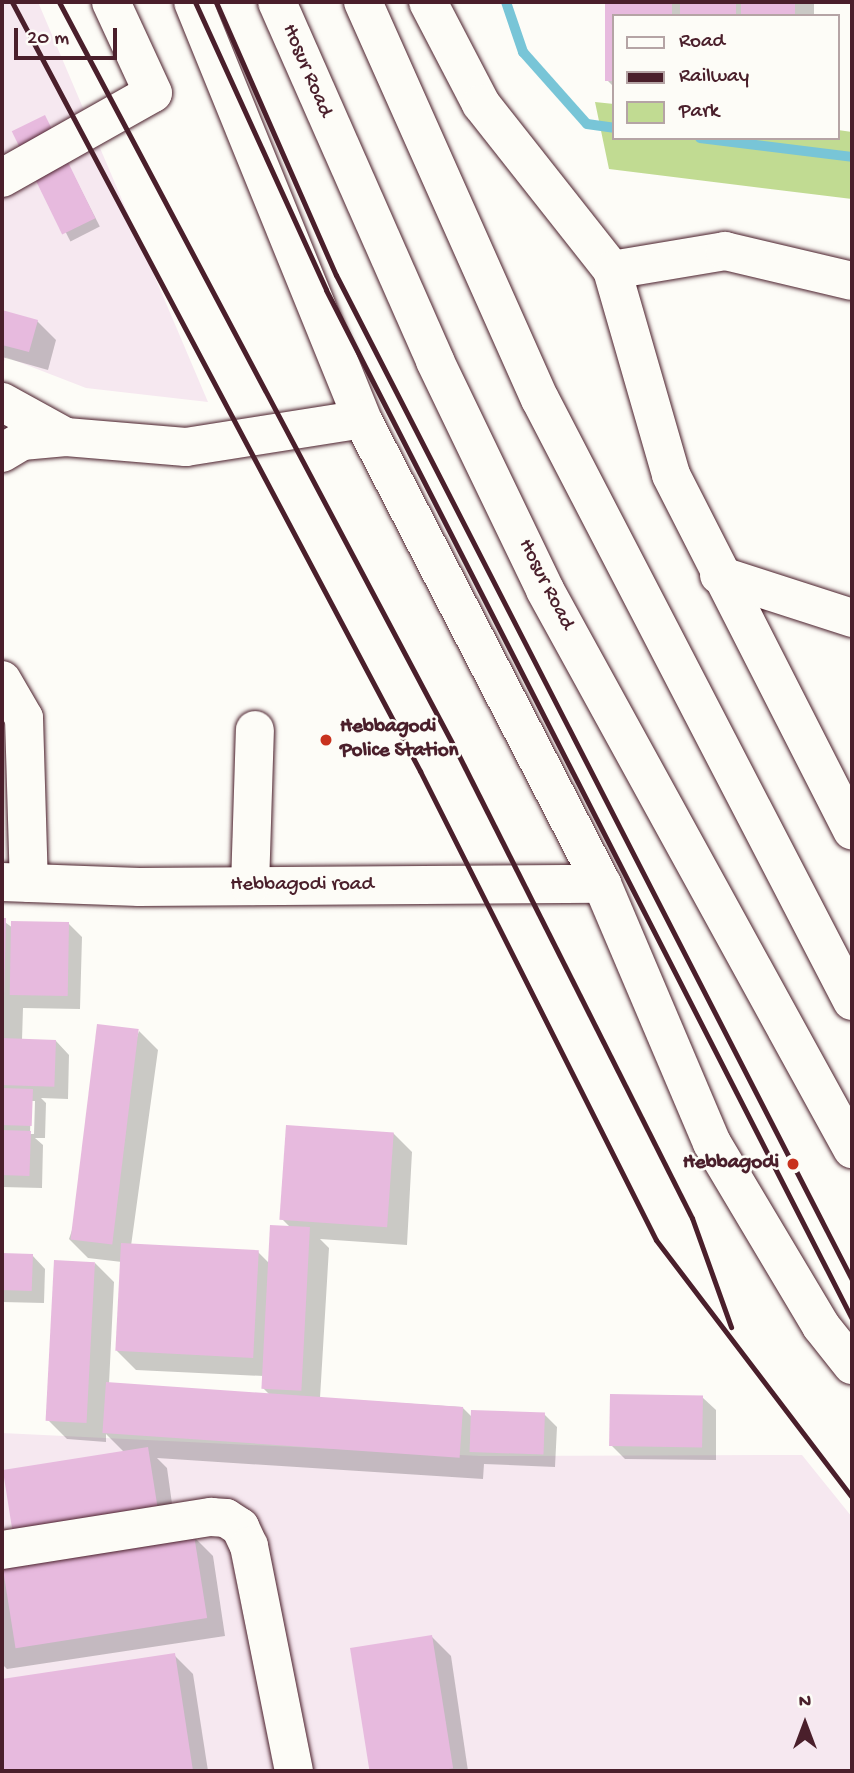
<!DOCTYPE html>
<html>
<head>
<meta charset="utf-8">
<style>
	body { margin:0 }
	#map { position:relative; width:854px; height:1773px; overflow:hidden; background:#fdfcf7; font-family:"Gochi Hand",sans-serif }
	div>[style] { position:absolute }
	.built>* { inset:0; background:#f6e8f0 }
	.green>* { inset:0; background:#c1db92 }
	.shadow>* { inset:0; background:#0003; transform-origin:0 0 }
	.stream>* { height:10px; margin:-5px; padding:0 5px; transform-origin:5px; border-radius:5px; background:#78c5d7 }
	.building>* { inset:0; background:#e7bade; transform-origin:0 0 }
	.roads { filter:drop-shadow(0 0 2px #4a1f2b) drop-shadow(0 0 2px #4a1f2b) }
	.minor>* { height:38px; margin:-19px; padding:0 19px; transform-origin:19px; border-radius:19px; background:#fdfcf7 }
	.highway>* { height:38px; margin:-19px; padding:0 19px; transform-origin:19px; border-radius:19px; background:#fdfcf7 }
	.rail>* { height:5px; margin:-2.5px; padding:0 2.5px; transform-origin:2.5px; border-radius:2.5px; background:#4a1f2b }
	.dots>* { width:19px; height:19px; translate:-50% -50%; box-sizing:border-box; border:4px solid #fdfcf7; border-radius:50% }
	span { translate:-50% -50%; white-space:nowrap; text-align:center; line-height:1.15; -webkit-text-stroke:5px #fdfcf7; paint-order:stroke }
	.street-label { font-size:21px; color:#4a1f2b }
	.poi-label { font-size:21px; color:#4a1f2b; font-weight:700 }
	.left { translate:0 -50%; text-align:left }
	.right { translate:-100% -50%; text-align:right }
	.frame { position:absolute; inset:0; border:4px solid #4a1f2b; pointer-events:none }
	.legend { position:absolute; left:612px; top:14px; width:228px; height:126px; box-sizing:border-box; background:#fdfcf7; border:2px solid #b5a4a5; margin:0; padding:9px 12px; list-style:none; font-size:21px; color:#4a1f2b }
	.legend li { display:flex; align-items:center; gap:14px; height:35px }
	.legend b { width:35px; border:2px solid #b5a4a5 }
	.north { position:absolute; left:770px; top:1689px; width:70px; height:70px; -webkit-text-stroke:5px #fdfcf7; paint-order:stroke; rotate:0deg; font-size:19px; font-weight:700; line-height:28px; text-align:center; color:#4a1f2b }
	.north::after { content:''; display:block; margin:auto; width:24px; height:32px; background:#4a1f2b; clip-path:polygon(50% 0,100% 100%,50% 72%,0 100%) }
	.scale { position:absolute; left:14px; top:28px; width:103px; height:32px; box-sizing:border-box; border:4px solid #4a1f2b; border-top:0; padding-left:9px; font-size:21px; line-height:24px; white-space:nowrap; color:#4a1f2b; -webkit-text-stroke:5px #fdfcf7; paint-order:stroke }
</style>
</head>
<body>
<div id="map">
	<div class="built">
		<div style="clip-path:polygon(2px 2px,38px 2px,208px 402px,86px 388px,6px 357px,2px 366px)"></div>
		<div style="clip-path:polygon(2px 1433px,481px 1456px,802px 1455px,852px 1517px,852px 1771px,2px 1771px)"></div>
	</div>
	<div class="green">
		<div style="clip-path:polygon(595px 102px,614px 104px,614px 138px,838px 138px,838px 130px,852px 132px,852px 199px,609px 169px)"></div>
	</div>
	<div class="shadow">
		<div style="clip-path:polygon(606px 2px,814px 2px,814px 16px,614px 16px,614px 87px,607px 80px)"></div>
		<div style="left:44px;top:117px;width:123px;height:33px;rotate:63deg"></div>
		<div style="clip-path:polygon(2px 312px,37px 321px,56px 340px,48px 370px,2px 357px)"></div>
		<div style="clip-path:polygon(evenodd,2px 920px,13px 928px,69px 924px,82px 937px,80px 1009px,23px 1008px,22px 1041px,56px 1041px,69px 1055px,68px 1099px,41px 1098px,46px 1103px,45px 1138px,35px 1138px,43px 1145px,42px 1188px,2px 1187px,2px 920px,31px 1101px,35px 1101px,34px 1134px,30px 1134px,31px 1101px)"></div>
		<div style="clip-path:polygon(139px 1031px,158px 1050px,131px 1246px,258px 1252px,270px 1264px,291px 1228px,282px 1219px,393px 1133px,412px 1152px,407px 1245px,320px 1239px,329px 1248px,320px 1398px,462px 1407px,473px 1418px,544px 1414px,557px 1427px,555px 1467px,484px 1464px,483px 1479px,157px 1458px,167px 1468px,177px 1539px,194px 1537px,213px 1556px,225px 1636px,7px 1669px,2px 1664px,2px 1566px,125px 1453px,106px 1434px,106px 1442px,67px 1439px,48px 1420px,95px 1263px,114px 1282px,109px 1384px,270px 1395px,263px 1388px,264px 1376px,136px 1370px,117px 1351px,122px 1262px,88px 1258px,69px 1239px)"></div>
		<div style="clip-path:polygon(2px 1255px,32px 1255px,45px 1269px,44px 1303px,2px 1302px)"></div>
		<div style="clip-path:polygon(702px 1397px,716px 1410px,716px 1460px,625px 1459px,612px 1446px)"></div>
		<div style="clip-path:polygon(432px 1637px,451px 1656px,468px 1771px,371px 1771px,352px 1649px)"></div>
		<div style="clip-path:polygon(174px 1655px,193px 1674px,208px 1771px,2px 1771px,2px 1681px)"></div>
	</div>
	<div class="stream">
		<div style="left:506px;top:2px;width:53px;rotate:71.2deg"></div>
		<div style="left:523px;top:52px;width:96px;rotate:48.4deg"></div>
		<div style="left:587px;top:124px;width:27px;rotate:8deg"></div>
		<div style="left:700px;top:138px;width:153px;rotate:7.1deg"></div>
	</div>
	<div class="building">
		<div style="clip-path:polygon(605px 2px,672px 2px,672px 16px,614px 16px,614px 81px,605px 81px)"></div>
		<div style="left:680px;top:2px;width:56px;height:14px"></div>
		<div style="left:741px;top:2px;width:54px;height:14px"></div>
		<div style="left:45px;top:115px;width:115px;height:37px;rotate:64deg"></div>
		<div style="clip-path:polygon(2px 310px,38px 320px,29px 352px,2px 345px)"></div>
		<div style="clip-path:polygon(2px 918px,6px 918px,4px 999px,2px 999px)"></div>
		<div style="left:11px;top:921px;width:58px;height:74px;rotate:1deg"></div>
		<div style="left:97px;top:1024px;width:42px;height:217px;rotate:7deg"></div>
		<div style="left:2px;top:1038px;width:54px;height:47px;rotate:2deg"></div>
		<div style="left:2px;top:1088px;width:31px;height:37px;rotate:2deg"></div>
		<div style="left:286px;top:1125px;width:108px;height:95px;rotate:4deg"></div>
		<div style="left:2px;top:1130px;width:29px;height:45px;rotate:2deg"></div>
		<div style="left:270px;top:1225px;width:40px;height:164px;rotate:3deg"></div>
		<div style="left:121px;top:1243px;width:138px;height:108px;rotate:3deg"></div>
		<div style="left:2px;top:1253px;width:31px;height:37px;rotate:2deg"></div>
		<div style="left:54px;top:1260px;width:41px;height:161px;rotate:3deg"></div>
		<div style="left:106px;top:1382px;width:358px;height:51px;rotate:4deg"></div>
		<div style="left:610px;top:1394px;width:93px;height:52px;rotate:1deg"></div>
		<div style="left:471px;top:1410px;width:74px;height:42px;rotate:2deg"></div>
		<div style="left:148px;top:1447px;width:73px;height:147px;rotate:81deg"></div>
		<div style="left:194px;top:1535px;width:84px;height:194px;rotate:81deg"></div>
		<div style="left:432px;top:1635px;width:135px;height:83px;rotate:81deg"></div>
		<div style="clip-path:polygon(175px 1653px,193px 1771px,2px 1771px,2px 1679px)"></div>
	</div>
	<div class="roads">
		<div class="minor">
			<div style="left:193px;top:2px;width:450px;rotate:67.9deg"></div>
			<div style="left:362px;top:419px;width:523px;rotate:62.7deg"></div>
			<div style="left:602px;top:884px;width:281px;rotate:67deg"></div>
			<div style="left:712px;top:1143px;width:213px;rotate:59.2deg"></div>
			<div style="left:821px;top:1326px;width:50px;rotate:51.5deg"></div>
			<div style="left:428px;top:2px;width:115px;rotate:62.5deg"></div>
			<div style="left:481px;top:104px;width:211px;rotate:51.7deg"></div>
			<div style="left:612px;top:270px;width:213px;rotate:73.9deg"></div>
			<div style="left:671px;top:475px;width:399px;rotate:63deg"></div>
			<div style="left:2px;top:178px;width:173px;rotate:-29.4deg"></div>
			<div style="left:153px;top:93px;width:100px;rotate:-114.8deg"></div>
			<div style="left:612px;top:270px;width:115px;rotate:-9.5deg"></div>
			<div style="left:725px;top:251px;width:130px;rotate:13.3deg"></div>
			<div style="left:2px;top:402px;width:73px;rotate:28.7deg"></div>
			<div style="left:2px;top:453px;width:23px;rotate:-31deg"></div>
			<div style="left:22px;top:441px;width:44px;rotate:-5.2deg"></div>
			<div style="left:66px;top:437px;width:120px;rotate:4.8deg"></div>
			<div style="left:186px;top:447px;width:178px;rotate:-9deg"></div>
			<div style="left:719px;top:575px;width:140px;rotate:17.9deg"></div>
			<div style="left:2px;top:680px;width:44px;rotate:59.9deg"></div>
			<div style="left:24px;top:718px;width:165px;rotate:88.3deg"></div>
			<div style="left:2px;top:882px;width:137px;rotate:2.1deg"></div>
			<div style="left:139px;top:887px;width:463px;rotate:-0.4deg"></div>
			<div style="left:250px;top:886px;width:156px;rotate:-88.2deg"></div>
			<div style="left:2px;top:1550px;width:212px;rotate:-9deg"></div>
			<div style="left:211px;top:1517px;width:15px;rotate:4deg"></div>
			<div style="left:226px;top:1518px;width:17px;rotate:33deg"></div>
			<div style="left:240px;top:1527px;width:21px;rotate:65deg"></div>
			<div style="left:249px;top:1546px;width:229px;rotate:78.7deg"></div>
		</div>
		<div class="highway">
			<div style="left:277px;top:2px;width:392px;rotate:66.2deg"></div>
			<div style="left:435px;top:361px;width:254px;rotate:64.3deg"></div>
			<div style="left:545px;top:590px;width:638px;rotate:61.22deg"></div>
			<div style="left:363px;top:2px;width:435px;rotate:66deg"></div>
			<div style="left:540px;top:399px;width:678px;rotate:62.6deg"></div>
		</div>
	</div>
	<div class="rail">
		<div style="left:12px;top:2px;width:871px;rotate:62.05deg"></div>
		<div style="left:420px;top:771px;width:525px;rotate:63.29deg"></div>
		<div style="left:656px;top:1240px;width:323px;rotate:52.7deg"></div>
		<div style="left:59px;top:2px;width:849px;rotate:62.05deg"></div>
		<div style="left:457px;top:752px;width:522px;rotate:63.24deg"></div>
		<div style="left:692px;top:1218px;width:116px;rotate:70.3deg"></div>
		<div style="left:195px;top:2px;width:316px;rotate:65.5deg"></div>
		<div style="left:326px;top:290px;width:1156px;rotate:62.92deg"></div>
		<div style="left:216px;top:2px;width:298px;rotate:66.3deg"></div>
		<div style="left:336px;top:275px;width:1130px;rotate:62.82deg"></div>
	</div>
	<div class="dots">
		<div style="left:326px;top:740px;background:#c8321e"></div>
		<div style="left:793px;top:1164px;background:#c8321e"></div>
	</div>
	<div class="street-label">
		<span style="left:306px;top:71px;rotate:67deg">Hosur Road</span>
		<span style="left:545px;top:585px;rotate:63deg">Hosur Road</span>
		<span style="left:302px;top:886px">Hebbagodi road</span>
	</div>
	<div class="poi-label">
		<span class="left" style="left:340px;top:740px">Hebbagodi<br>Police Station</span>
		<span class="right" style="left:779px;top:1164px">Hebbagodi</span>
	</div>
	<div class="frame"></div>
	<ul class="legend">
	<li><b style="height:9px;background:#fdfcf7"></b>Road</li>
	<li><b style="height:9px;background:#4a1f2b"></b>Railway</li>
	<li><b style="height:19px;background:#c1db92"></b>Park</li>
	</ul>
	<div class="north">N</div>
	<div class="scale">20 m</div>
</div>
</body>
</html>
